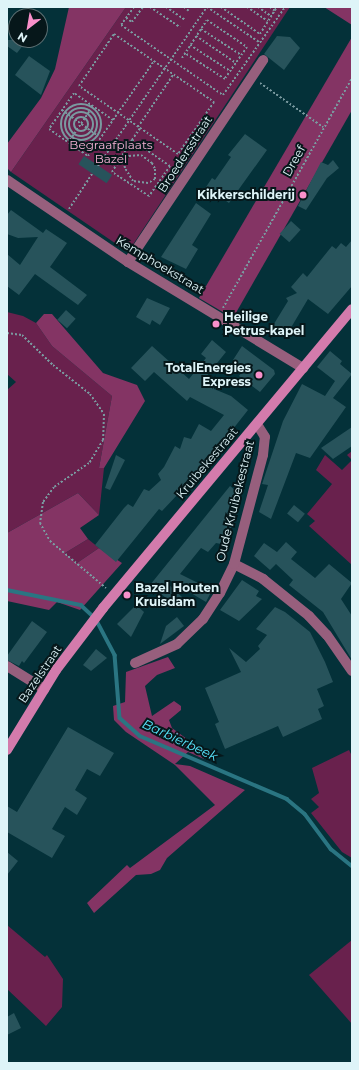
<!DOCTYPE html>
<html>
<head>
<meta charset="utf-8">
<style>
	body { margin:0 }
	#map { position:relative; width:359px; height:1070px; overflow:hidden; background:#043139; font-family:Montserrat,sans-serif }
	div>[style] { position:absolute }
	.green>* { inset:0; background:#69214d }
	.forest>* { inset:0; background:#843464 }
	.stream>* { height:3.5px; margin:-1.75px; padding:0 1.75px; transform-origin:1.75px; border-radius:1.75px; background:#2a7582 }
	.building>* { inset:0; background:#27535b; transform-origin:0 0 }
	.path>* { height:2px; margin-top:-1px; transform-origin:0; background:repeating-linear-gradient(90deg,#7a9aa0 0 2px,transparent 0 4px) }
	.path>.ring { margin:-1px; padding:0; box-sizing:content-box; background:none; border:2px solid #7a9aa0; border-radius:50% }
	.minor>* { height:10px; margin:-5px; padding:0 5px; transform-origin:5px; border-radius:5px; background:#975f7d }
	.secondary>* { height:10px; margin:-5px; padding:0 5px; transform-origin:5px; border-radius:5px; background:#d37bac }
	.dots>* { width:11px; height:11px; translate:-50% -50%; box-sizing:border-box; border:2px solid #06171a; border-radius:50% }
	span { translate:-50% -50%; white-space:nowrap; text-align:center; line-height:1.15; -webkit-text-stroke:4px #06171a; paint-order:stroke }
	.park-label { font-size:12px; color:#f6b1d5 }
	.street-label { font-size:12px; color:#def4f8 }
	.poi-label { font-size:12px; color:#def4f8; font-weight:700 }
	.right { translate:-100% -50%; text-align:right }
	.left { translate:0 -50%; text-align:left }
	.water-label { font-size:13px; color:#57e4fc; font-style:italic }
	.frame { position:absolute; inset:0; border:8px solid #def4f8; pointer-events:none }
	.north { position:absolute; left:8px; top:8px; width:40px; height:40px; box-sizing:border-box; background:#06171a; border:1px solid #5c6f73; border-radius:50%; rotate:211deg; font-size:11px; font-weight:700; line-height:16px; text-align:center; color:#def4f8 }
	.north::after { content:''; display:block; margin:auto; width:14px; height:18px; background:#f990ca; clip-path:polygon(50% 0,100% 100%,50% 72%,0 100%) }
</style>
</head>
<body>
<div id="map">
	<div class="green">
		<div style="clip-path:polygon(126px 7px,290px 7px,128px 252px,11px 172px)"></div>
		<div style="clip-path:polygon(7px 312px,23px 316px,36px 323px,52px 346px,112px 396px,99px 468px,104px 468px,99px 515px,78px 493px,7px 533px,7px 390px,16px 382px,7px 374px)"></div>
		<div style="clip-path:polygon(352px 451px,352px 565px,309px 526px,315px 521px,307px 514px,332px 484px,316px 470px,325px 455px,342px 470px,352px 460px,347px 455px)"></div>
		<div style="clip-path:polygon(88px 539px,99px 548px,77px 563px,65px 553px)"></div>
		<div style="clip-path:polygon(349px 750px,352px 756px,352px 858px,342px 852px,311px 813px,319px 807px,311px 799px,319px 793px,312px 768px)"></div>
		<div style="clip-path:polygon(7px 925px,45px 957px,47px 955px,63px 979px,62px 1007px,46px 1026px,7px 989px)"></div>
		<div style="clip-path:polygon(352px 940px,352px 1024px,309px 975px)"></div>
	</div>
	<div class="forest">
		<div style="clip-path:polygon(69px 7px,126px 7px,11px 172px,7px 168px,7px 144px,41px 98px,55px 69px)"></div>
		<div style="clip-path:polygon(323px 7px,352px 7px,352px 25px,324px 7px)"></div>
		<div style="clip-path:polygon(352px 37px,352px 110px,233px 318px,199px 298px)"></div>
		<div style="clip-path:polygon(44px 314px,52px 314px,103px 373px,137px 385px,145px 401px,104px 468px,99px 468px,112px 396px,52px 346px,36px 323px)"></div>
		<div style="clip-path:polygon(78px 493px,99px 515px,80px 528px,88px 539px,65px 553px,77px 563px,99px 548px,122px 563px,80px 610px,57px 602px,49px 610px,7px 601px,7px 533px)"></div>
		<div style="clip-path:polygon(168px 657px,175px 668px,157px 675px,145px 686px,152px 716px,174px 701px,181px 706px,181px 710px,169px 720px,172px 728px,203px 751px,204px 759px,188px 752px,175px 764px,190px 766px,245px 790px,167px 858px,160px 870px,151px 874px,136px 875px,94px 913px,87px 903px,127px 865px,130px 868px,215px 805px,175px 765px,126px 732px,114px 720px,113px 706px,125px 702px,126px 672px)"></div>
	</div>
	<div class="stream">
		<div style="left:7px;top:590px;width:76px;rotate:11.5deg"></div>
		<div style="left:81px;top:605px;width:21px;rotate:43deg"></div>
		<div style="left:96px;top:619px;width:41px;rotate:62.2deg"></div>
		<div style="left:115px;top:655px;width:63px;rotate:85.5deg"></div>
		<div style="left:120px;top:718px;width:27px;rotate:42deg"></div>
		<div style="left:140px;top:736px;width:160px;rotate:23.2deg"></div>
		<div style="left:287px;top:799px;width:23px;rotate:40deg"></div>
		<div style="left:305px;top:814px;width:44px;rotate:53.4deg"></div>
		<div style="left:331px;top:849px;width:27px;rotate:39deg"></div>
	</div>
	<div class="building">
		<div style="clip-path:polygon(277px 36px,290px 37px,300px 48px,284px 70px,264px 54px)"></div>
		<div style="clip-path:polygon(7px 40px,27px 40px,17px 53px,7px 46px)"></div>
		<div style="clip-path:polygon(29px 56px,50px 71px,41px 95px,15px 75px)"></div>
		<div style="clip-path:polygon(245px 134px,267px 150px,229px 203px,206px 187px,212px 178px,215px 180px,231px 157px,228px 155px)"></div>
		<div style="left:84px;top:156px;width:34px;height:10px;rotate:34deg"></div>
		<div style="clip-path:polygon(333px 160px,339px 168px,327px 178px,306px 210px,298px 206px,321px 162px,328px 165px)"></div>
		<div style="clip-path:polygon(196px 203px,211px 214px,192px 245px,198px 249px,186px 269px,161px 257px)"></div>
		<div style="clip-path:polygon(11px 210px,43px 233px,46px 229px,67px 243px,50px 267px,87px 295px,78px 305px,35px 274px,19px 295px,7px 286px,7px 254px,20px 265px,38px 237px,18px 238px,7px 234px,7px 215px)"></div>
		<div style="left:291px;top:221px;width:13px;height:17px;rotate:42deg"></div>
		<div style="clip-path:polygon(352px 240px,352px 286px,328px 314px,308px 299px,286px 336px,272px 327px,288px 301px,286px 298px,297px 293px,291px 287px,303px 273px,307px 277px,332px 246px,336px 249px,341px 243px,346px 247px)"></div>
		<div style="clip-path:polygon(147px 298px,170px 308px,160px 325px,152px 320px,150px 325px,136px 317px)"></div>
		<div style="left:66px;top:310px;width:13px;height:13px;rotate:42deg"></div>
		<div style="clip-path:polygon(212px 340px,226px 352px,205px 378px,217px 385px,214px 389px,231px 396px,248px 410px,199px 472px,162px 511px,159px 509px,116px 562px,95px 545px,124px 508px,128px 504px,133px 507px,144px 489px,149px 491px,161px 480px,158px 474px,164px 467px,175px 446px,180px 449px,184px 437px,191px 439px,199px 424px,211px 431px,224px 415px,190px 397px,187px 401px,154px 372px,145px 381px,131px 368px,152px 346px,189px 379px,206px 358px,201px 354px)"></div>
		<div style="clip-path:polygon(242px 346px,274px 370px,275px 374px,260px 392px,239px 376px,245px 368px,233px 360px)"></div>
		<div style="clip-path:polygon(330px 351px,342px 361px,340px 364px,352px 374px,333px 398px,346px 407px,310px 458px,296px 453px,271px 519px,259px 512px,268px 485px,262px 484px,283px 421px,302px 384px,325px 396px,335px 381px,317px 367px)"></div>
		<div style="clip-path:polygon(352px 427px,352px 446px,333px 459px,321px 448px)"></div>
		<div style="clip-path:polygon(116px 455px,125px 460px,110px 490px,105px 488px)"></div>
		<div style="clip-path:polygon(230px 486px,241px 495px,226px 545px,216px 543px,208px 552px,201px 548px,180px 574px,212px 590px,206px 602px,169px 580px,167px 583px,182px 597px,176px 606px,150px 585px)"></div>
		<div style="left:294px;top:505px;width:14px;height:11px;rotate:39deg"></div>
		<div style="clip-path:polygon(286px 542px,297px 552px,291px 559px,315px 578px,329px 564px,352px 583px,341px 599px,352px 616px,352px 660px,323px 612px,289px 585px,293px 580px,276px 564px,270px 570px,254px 556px,264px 543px,277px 552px)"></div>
		<div style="clip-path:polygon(242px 580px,259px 591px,256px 596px,262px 599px,239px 621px,220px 610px)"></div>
		<div style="clip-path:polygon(136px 605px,144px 612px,131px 637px,117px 624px)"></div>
		<div style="clip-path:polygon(275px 607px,285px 612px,310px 632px,325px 662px,333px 682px,317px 689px,324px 706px,318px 709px,322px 719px,283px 737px,278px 726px,225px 749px,215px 724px,219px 722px,205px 688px,241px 672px,229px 648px,246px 662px,260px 649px,258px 646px,267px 635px,256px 629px)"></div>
		<div style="clip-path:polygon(177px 617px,184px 626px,160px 644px,166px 626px)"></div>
		<div style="clip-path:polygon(32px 621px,47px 632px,24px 663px,22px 661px,19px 666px,7px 660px,7px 656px)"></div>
		<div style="clip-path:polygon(96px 649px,107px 658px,91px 671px,83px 665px)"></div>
		<div style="clip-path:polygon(68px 727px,114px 753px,100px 776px,87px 769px,75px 790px,87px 798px,77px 815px,65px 807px,52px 829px,65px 836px,52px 858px,7px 832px,7px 806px,17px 812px)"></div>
		<div style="clip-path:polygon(7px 852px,18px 861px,7px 875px)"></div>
		<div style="clip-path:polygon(14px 1013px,21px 1028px,7px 1035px,7px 1017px)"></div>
	</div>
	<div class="path">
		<div style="left:134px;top:7px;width:22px;rotate:126deg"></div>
		<div style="left:121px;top:25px;width:124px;rotate:34.5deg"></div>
		<div style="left:223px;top:95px;width:108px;rotate:-54.8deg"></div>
		<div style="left:150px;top:7px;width:36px;rotate:34deg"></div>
		<div style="left:166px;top:7px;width:23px;rotate:34deg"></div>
		<div style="left:184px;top:7px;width:6px;rotate:39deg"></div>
		<div style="left:207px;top:7px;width:63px;rotate:33.9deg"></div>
		<div style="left:221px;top:7px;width:47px;rotate:34.7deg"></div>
		<div style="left:260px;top:34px;width:32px;rotate:-58deg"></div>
		<div style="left:247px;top:7px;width:25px;rotate:34deg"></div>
		<div style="left:258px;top:7px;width:16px;rotate:35deg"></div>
		<div style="left:270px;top:7px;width:6px;rotate:39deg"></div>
		<div style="left:126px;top:18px;width:7px;rotate:34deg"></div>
		<div style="left:132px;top:22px;width:19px;rotate:-54deg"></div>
		<div style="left:201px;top:29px;width:48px;rotate:33deg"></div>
		<div style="left:114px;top:34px;width:121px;rotate:34.2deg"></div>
		<div style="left:214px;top:102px;width:63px;rotate:124.7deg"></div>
		<div style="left:178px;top:154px;width:120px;rotate:-145.5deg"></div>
		<div style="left:79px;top:86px;width:63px;rotate:-56.1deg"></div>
		<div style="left:196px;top:36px;width:48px;rotate:34deg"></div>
		<div style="left:190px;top:45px;width:48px;rotate:33deg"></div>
		<div style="left:182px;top:58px;width:45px;rotate:-56.7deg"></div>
		<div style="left:207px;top:20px;width:48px;rotate:34deg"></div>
		<div style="left:247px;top:47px;width:39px;rotate:125deg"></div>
		<div style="left:225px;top:79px;width:48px;rotate:-147deg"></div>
		<div style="left:260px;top:83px;width:77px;rotate:34.9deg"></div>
		<div class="ring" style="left:61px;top:104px;width:38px;height:38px"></div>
		<div class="ring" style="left:65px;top:108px;width:30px;height:30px"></div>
		<div style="left:62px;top:110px;width:44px;rotate:35.8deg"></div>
		<div class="ring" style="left:69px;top:112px;width:22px;height:22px"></div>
		<div class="ring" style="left:74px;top:117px;width:12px;height:12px"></div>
		<div style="left:113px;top:120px;width:47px;rotate:-145.3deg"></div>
		<div style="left:74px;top:93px;width:44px;rotate:124.8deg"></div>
		<div style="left:49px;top:129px;width:47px;rotate:34.7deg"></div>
		<div style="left:88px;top:156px;width:116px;rotate:-55.2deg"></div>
		<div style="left:138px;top:127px;width:63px;rotate:-56.1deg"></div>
		<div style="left:70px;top:140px;width:36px;rotate:-56deg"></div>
		<div style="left:132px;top:140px;width:46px;rotate:34.4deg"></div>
		<div style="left:170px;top:166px;width:37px;rotate:125deg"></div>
		<div style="left:149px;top:196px;width:44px;rotate:-147deg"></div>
		<div style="left:112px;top:172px;width:38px;rotate:-58deg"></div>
		<div style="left:132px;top:140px;width:14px;rotate:-56deg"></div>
		<div style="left:141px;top:155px;width:14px;rotate:36deg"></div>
		<div style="left:152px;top:163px;width:7px;rotate:63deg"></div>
		<div style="left:155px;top:169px;width:10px;rotate:90deg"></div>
		<div style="left:155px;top:179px;width:8px;rotate:150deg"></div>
		<div style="left:148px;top:183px;width:15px;rotate:-172deg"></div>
		<div style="left:133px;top:181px;width:15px;rotate:-122deg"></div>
		<div style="left:125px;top:168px;width:5px;rotate:-101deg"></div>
		<div style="left:124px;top:163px;width:9px;rotate:-54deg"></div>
		<div style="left:129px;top:156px;width:12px;rotate:-5deg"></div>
		<div style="left:98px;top:166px;width:193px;rotate:-55.6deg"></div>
		<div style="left:69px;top:209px;width:42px;rotate:-56.7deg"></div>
		<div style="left:223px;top:308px;width:264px;rotate:-60.7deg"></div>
		<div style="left:7px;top:333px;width:15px;rotate:8deg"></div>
		<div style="left:22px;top:335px;width:43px;rotate:44.1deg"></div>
		<div style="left:53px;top:365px;width:47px;rotate:38.1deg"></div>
		<div style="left:90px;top:394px;width:24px;rotate:55deg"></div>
		<div style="left:104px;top:414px;width:26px;rotate:92deg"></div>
		<div style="left:103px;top:440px;width:27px;rotate:121deg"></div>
		<div style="left:89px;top:463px;width:42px;rotate:145.6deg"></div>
		<div style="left:54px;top:487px;width:19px;rotate:126deg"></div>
		<div style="left:43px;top:502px;width:21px;rotate:98deg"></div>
		<div style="left:40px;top:523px;width:21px;rotate:61deg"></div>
		<div style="left:50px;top:541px;width:73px;rotate:40deg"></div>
	</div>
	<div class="minor">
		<div style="left:7px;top:180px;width:146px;rotate:34.1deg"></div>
		<div style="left:128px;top:262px;width:205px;rotate:31.2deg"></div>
		<div style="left:128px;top:262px;width:243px;rotate:-56.2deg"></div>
		<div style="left:234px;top:564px;width:33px;rotate:27deg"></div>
		<div style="left:263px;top:579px;width:59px;rotate:38.8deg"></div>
		<div style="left:309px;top:616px;width:26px;rotate:47deg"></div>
		<div style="left:327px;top:635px;width:44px;rotate:55.2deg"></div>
		<div style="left:135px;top:663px;width:46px;rotate:-24.3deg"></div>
		<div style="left:177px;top:644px;width:36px;rotate:-44deg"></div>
		<div style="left:203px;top:619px;width:31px;rotate:-57deg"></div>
		<div style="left:220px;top:593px;width:32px;rotate:-64deg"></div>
		<div style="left:234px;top:564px;width:113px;rotate:-75.1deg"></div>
		<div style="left:263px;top:455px;width:18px;rotate:-84deg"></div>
		<div style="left:265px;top:437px;width:15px;rotate:-122deg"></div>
		<div style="left:7px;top:666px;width:44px;rotate:31.9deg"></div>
	</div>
	<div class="secondary">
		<div style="left:7px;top:750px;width:94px;rotate:-58.5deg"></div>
		<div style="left:56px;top:670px;width:78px;rotate:-52.8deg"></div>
		<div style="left:103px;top:608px;width:389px;rotate:-50.2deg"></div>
	</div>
	<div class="dots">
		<div style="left:303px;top:195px;background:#f990ca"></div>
		<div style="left:216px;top:324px;background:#f990ca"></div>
		<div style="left:259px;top:375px;background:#f990ca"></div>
		<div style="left:127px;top:595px;background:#f990ca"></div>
	</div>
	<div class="park-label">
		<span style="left:111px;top:152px">Begraafplaats<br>Bazel</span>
	</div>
	<div class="street-label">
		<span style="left:185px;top:154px;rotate:-57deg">Broedersstraat</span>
		<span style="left:294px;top:161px;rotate:-61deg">Dreef</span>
		<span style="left:160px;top:265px;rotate:31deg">Kemphoekstraat</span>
		<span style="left:207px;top:463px;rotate:-50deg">Kruibekestraat</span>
		<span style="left:235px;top:501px;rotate:-76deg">Oude Kruibekestraat</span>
		<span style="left:40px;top:674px;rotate:-56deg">Bazelstraat</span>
	</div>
	<div class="poi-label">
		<span class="right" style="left:295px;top:195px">Kikkerschilderij</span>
		<span class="left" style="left:224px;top:324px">Heilige<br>Petrus-kapel</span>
		<span class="right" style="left:251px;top:375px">TotalEnergies<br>Express</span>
		<span class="left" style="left:135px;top:595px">Bazel Houten<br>Kruisdam</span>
	</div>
	<div class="water-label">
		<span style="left:180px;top:740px;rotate:25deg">Barbierbeek</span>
	</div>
	<div class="frame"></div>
	<div class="north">N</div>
</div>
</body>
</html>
